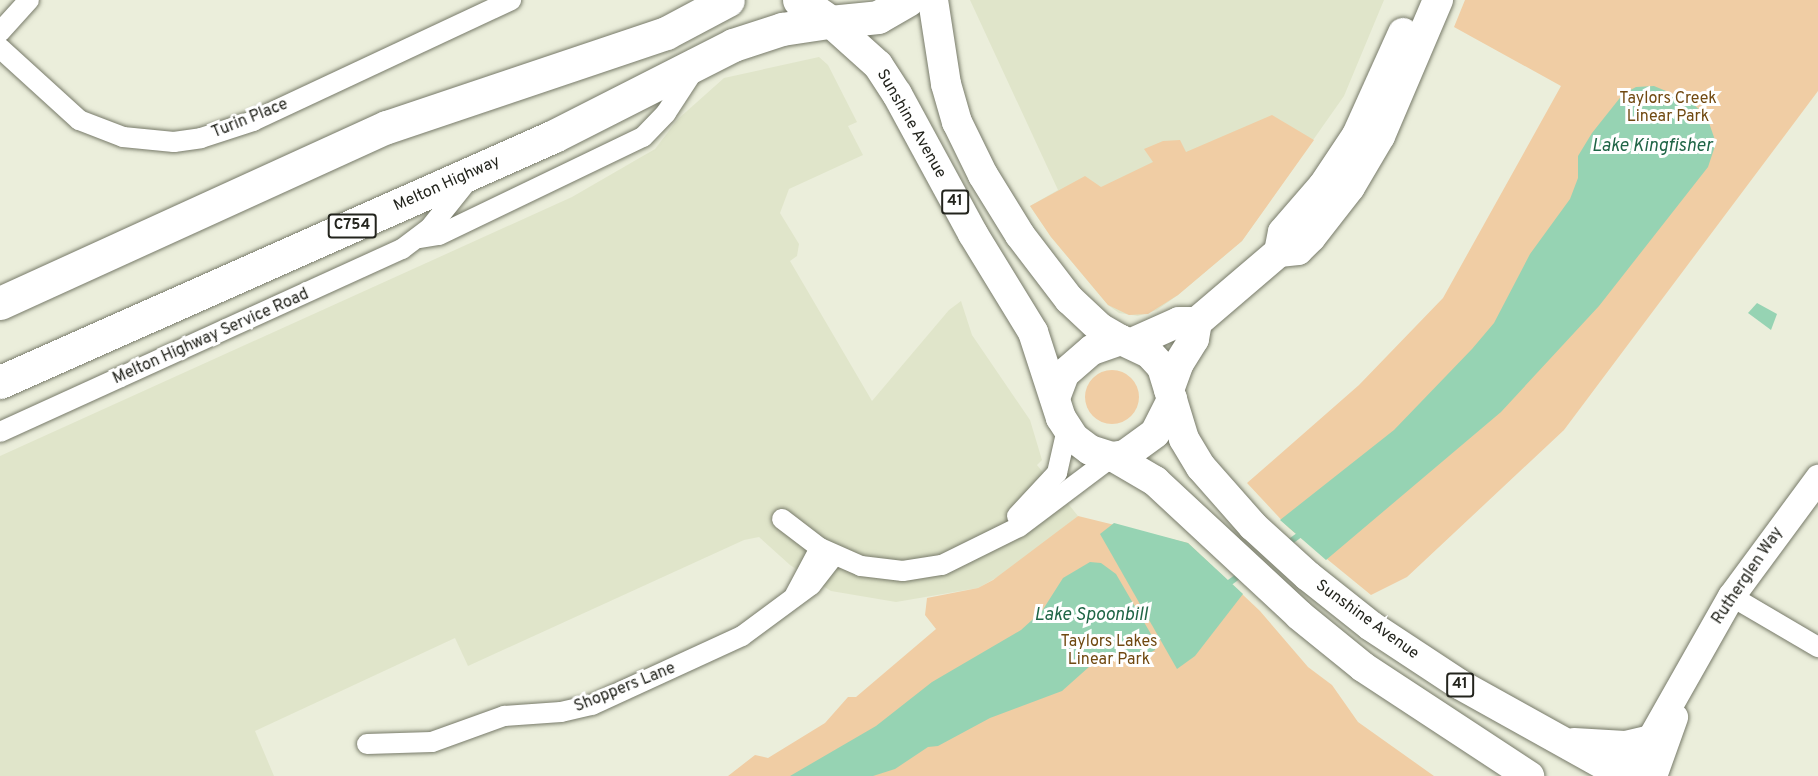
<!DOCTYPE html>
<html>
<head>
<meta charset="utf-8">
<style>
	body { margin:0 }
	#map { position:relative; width:1818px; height:776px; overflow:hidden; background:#ebeedb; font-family:Overpass,sans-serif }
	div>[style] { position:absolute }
	.built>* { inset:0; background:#e0e5ca }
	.green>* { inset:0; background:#f0cda4 }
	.round { border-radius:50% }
	.water>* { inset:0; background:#96d3b3 }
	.stream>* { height:6px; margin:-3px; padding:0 3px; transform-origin:3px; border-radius:3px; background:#96d3b3 }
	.roads { filter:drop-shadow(0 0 2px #777a69) drop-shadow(0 0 2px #777a69) }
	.street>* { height:20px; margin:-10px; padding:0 10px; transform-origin:10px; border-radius:10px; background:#fff }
	.secondary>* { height:27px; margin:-13.5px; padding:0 13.5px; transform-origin:13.5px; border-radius:13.5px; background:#fff }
	.primary>* { height:30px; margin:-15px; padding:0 15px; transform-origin:15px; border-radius:15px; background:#fff }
	.highway>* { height:33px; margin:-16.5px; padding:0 16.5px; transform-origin:16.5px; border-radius:16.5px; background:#fff }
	span { translate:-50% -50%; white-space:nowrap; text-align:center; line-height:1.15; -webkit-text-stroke:6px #fff; paint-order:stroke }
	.shield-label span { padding:2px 4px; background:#fff; border:2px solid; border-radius:4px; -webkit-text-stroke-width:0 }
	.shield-label { font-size:15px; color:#23241d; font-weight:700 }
	.park-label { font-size:16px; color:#704911 }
	.street-label { font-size:16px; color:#23241d }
	.water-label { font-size:18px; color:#1f6546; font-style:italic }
</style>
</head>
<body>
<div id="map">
	<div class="built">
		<div style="clip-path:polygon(970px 0,1384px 0,1344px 96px,1242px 241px,1178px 295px,1157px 310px,1138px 316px,1119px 313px,1108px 305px,1051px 237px,1030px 206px,1058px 190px)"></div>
		<div style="clip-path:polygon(819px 57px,828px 65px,857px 122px,848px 126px,863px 155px,789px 189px,780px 213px,799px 244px,797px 256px,790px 261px,872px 401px,949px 310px,961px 301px,972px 335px,1030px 420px,1042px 460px,1037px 465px,1078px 516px,1010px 570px,978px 588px,896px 602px,831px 591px,790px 565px,759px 537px,744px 540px,468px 666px,455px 638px,255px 731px,274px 776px,0 776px,0 456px,572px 197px,655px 149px,678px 119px,724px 78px)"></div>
	</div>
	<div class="green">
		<div style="clip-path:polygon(1465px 0,1818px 0,1818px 91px,1564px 430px,1407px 577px,1371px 595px,1289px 528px,1247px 483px,1359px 385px,1443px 298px,1561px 86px,1454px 27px)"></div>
		<div style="clip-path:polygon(1272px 115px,1314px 140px,1242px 241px,1178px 295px,1148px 314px,1129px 315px,1108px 305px,1051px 237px,1030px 206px,1085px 176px,1101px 187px,1153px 162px,1144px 149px,1163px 141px,1180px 140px,1186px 152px)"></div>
		<div class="round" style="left:1085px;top:370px;width:54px;height:54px"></div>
		<div style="clip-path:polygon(1078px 516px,1188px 543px,1260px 611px,1308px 667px,1332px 685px,1358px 722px,1434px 776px,728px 776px,755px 755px,768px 758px,825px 723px,848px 697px,856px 697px,936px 629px,925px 615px,927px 598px,978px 588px,993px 580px)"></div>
	</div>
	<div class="water">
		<div style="clip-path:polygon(1654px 86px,1690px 101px,1707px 117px,1716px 143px,1708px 167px,1599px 306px,1501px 412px,1326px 560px,1280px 520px,1394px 430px,1472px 349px,1494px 323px,1530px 254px,1570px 199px,1578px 178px,1578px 156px,1592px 133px,1623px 94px,1636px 87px)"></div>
		<div style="clip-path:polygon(1757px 303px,1777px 314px,1771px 330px,1748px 313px)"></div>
		<div style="clip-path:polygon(1114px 523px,1188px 543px,1243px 594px,1195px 656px,1177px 669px,1100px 534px)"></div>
		<div style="clip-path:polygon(1090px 562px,1101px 563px,1116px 574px,1155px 641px,1155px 650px,1143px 657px,1099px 658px,1062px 691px,990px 718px,938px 746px,928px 747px,895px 769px,873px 776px,790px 776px,876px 726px,932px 682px,1021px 630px,1042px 611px,1063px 578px)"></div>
	</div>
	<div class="stream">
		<div style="left:1287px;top:544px;width:14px;rotate:-36deg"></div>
		<div style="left:1229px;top:583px;width:17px;rotate:-36deg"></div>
	</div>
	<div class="roads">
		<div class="street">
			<div style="left:0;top:32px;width:43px;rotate:-47.8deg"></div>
			<div style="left:0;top:48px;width:107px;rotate:42.3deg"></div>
			<div style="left:79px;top:120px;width:47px;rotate:21.1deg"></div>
			<div style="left:123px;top:137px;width:51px;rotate:5.6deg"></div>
			<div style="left:174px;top:142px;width:27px;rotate:-8deg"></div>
			<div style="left:201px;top:138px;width:55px;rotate:-18.1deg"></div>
			<div style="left:253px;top:121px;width:285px;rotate:-25.1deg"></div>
			<div style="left:419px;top:238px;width:20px;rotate:-9deg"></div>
			<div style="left:439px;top:235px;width:226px;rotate:-25.7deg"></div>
			<div style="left:643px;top:137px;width:33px;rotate:-46deg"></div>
			<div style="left:666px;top:113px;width:55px;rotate:-56.9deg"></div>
			<div style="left:0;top:432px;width:442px;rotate:-24.5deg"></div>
			<div style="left:402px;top:249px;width:34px;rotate:-37deg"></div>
			<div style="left:429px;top:229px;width:64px;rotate:-51.3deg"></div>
			<div style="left:1017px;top:516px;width:59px;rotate:-47.1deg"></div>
			<div style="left:1057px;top:473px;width:45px;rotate:-77.2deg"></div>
			<div style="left:782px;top:519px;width:48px;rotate:37.3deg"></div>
			<div style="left:820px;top:548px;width:45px;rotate:23.7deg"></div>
			<div style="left:861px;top:566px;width:42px;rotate:6.8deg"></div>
			<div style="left:903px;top:571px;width:39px;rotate:-9deg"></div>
			<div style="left:942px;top:565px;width:86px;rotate:-26.3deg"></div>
			<div style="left:1019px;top:527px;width:116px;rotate:-37deg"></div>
			<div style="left:795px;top:595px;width:53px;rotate:-62deg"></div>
			<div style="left:1731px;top:596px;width:101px;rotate:30.4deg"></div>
			<div style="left:367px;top:744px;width:65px;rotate:-1.8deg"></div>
			<div style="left:432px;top:742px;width:77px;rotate:-19.9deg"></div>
			<div style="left:504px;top:716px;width:57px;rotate:-4deg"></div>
			<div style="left:561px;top:712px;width:32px;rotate:-13deg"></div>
			<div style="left:592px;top:705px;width:165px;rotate:-24.7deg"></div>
			<div style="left:742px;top:636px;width:86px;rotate:-36.5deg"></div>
			<div style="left:811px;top:585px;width:37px;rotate:-52deg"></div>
		</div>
		<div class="secondary">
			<div style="left:1629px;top:776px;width:207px;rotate:-60.5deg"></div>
			<div style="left:1731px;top:596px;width:147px;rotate:-53.6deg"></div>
			<div style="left:1653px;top:776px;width:63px;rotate:-70.4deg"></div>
		</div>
		<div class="primary">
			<div style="left:933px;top:0;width:85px;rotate:81.2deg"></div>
			<div style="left:946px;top:84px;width:40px;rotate:74deg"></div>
			<div style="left:957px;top:122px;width:59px;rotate:63.9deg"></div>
			<div style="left:983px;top:175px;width:70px;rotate:58.3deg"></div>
			<div style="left:1020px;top:235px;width:81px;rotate:52.6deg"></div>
			<div style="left:1069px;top:299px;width:42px;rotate:43.1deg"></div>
			<div style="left:1100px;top:328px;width:24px;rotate:30deg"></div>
			<div style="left:830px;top:22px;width:64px;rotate:41.9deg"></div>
			<div style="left:878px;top:65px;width:35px;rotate:57deg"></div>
			<div style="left:897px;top:94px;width:159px;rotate:61.5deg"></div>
			<div style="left:973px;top:234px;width:115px;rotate:58.5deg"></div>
			<div style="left:1033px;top:332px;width:90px;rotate:72deg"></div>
			<div style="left:1061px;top:418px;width:24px;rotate:57deg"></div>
			<div style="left:1074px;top:438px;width:20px;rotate:37deg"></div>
			<div style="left:1090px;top:450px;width:23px;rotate:18deg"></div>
			<div style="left:1112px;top:457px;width:13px;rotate:-9deg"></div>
			<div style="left:1125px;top:455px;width:37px;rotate:-36deg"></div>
			<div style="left:1155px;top:433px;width:38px;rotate:-63deg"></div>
			<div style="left:1279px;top:252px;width:20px;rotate:-79deg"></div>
			<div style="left:1283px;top:232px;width:61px;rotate:-49deg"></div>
			<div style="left:1323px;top:186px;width:61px;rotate:-56.3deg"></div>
			<div style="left:1357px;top:135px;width:112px;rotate:-65.7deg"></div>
			<div style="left:1132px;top:343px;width:51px;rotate:-24.1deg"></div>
			<div style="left:1179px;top:322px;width:18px"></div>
			<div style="left:1197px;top:322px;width:108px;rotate:-40.5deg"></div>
			<div style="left:1279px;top:252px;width:19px;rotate:-6deg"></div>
			<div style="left:1298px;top:250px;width:18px;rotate:-45deg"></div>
			<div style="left:1311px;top:237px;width:63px;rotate:-52deg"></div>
			<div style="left:1350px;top:187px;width:59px;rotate:-59.5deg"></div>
			<div style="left:1380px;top:136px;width:148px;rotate:-66.9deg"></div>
			<div style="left:1169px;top:390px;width:29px;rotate:-70deg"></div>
			<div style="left:1179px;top:363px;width:28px;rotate:-58deg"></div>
			<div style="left:1194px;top:339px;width:17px;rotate:-80deg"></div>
			<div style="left:1055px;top:398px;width:26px;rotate:-69deg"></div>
			<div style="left:1064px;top:374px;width:37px;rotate:-41deg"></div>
			<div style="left:1092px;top:350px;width:31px;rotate:-19deg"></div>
			<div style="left:1121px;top:340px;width:31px;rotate:25deg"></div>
			<div style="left:1149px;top:353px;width:19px;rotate:47deg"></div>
			<div style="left:1162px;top:367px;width:75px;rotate:73deg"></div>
			<div style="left:1184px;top:439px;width:33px;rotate:59deg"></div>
			<div style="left:1201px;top:467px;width:79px;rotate:48.6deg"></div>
			<div style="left:1253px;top:526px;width:74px;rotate:42.3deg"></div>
			<div style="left:1308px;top:576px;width:80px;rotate:38.4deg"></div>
			<div style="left:1371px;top:626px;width:105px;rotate:33.4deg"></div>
			<div style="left:1459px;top:684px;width:189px;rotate:29.1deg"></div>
			<div style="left:1114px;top:457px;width:48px;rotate:30.3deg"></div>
			<div style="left:1155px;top:481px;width:197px;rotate:42.9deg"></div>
			<div style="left:1299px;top:615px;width:82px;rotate:39.1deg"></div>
			<div style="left:1363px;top:667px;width:199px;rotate:33.3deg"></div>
			<div style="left:1574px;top:743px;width:51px;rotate:3.4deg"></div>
			<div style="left:1625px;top:746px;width:22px;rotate:-13deg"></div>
		</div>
		<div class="highway">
			<div style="left:799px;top:0;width:38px;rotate:35deg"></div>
			<div style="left:830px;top:22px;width:48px;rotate:-5.9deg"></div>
			<div style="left:878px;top:17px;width:34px;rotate:-30deg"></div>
			<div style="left:0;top:303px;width:425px;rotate:-24.5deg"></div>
			<div style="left:387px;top:127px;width:294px;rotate:-18.6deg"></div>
			<div style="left:666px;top:33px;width:70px;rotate:-28deg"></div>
			<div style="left:0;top:382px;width:606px;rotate:-23.94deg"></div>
			<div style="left:554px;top:136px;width:201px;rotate:-26.9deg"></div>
			<div style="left:733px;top:45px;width:52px;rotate:-18.1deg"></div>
			<div style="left:782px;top:29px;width:47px;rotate:-8.7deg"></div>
		</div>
	</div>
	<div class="shield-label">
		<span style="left:955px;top:202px">41</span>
		<span style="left:352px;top:226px">C754</span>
		<span style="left:1460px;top:685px">41</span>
	</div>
	<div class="park-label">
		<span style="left:1668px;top:108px">Taylors Creek<br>Linear Park</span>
		<span style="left:1109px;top:651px">Taylors Lakes<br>Linear Park</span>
	</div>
	<div class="street-label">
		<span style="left:250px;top:119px;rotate:-22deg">Turin Place</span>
		<span style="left:911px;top:124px;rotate:60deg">Sunshine Avenue</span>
		<span style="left:447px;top:184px;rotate:-24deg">Melton Highway</span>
		<span style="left:211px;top:337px;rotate:-24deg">Melton Highway Service Road</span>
		<span style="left:1748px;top:576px;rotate:-56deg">Rutherglen Way</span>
		<span style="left:1367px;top:620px;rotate:36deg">Sunshine Avenue</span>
		<span style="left:625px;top:688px;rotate:-22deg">Shoppers Lane</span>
	</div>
	<div class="water-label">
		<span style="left:1652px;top:147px">Lake Kingfisher</span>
		<span style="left:1091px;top:616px">Lake Spoonbill</span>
	</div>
</div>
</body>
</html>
